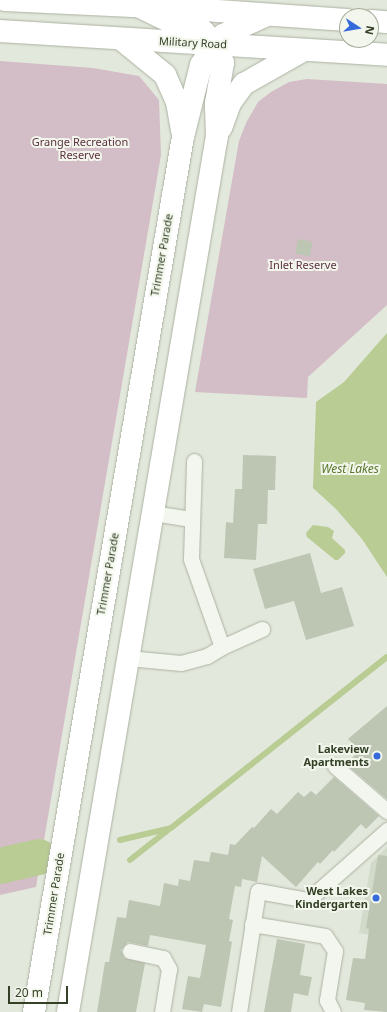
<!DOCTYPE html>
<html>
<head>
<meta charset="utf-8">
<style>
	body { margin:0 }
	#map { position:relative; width:387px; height:1012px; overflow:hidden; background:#e3e8dc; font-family:"Noto Sans",sans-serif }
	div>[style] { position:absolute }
	.built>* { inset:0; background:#d2daca }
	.green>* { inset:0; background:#d3bdc6 }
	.water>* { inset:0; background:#b9cc94 }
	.stream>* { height:6px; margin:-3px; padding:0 3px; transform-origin:3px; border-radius:3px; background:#b9cc94 }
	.river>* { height:36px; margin:-18px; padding:0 18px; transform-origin:18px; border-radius:18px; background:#b9cc94 }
	.building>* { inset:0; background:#bdc5b3; transform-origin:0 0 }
	.roads { filter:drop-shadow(0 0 1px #abb2a1) drop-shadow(0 0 1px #abb2a1) }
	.minor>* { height:15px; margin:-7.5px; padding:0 7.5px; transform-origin:7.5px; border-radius:7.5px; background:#f3f6ef }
	.secondary>* { height:22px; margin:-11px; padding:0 11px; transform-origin:11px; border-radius:11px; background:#fff }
	.dots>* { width:11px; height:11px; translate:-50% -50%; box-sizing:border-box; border:2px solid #f2f6ec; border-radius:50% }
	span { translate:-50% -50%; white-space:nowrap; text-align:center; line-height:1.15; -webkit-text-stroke:4px #f2f6ec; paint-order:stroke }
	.street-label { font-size:11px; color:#334025 }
	.park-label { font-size:11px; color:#5d3141 }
	.poi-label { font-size:11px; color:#334025; font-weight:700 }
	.right { translate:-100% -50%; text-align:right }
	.water-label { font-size:12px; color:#5a772b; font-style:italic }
	.north { position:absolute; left:339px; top:8px; width:40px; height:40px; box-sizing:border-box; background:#f2f6ec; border:1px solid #a6ad9c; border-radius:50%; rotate:102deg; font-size:11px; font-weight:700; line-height:16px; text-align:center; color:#334025 }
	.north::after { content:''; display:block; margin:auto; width:14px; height:18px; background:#346ada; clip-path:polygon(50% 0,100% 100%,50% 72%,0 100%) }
	.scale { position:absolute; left:8px; top:986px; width:60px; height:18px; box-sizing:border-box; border:2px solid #334025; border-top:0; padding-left:5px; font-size:12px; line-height:14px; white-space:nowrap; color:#334025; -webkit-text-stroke:3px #f2f6ec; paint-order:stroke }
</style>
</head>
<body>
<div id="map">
	<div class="built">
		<div style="clip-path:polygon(387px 847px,387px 938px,359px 933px,371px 863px)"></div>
	</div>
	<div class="green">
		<div style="clip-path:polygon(0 61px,93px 68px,139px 76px,159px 100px,161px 155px,36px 887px,0 895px)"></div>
		<div style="clip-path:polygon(307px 79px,387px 84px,387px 305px,308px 377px,307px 398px,195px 392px,239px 141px,246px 123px,258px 102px,271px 92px,289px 82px)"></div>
	</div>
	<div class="water">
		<div style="clip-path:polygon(387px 333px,387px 577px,362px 539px,336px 509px,313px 488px,316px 402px,344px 382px)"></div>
		<div style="clip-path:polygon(313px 525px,328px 527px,334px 531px,332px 538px,345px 550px,345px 553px,338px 560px,335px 560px,307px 537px,306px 533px)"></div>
	</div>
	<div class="stream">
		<div style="left:120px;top:840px;width:52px;rotate:-13.2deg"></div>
		<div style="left:171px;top:828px;width:275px;rotate:-38.4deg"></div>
		<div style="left:130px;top:860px;width:48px;rotate:-38.3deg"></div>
	</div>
	<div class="river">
		<div style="left:0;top:866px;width:40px;rotate:-13deg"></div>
	</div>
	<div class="building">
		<div style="left:298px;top:239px;width:15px;height:15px;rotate:11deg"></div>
		<div style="clip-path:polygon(243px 455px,276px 456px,275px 490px,268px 490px,267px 524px,258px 524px,256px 560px,224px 558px,226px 522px,233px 523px,235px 489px,242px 489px)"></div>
		<div style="clip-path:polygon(310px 553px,321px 593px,342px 587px,354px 626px,306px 640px,294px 601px,265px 609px,253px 569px)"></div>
		<div style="clip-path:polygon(387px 706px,387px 799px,346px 764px,360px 750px,348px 739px)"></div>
		<div style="clip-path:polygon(334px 777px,379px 816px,366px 829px,361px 824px,334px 852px,333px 850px,320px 864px,318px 862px,296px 887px,262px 856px,257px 882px,242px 879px,241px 887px,235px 886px,229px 919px,233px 920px,229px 941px,232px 942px,221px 1007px,204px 1004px,202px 1012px,182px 1009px,188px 976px,200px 978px,206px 945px,150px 935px,148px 946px,128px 942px,121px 950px,124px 958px,145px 963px,136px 1012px,97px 1012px,105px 962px,109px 962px,117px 917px,126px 918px,129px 900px,160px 906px,164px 883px,178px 886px,179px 879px,190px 881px,194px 860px,209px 862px,211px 852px,228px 855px,230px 844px,235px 845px,252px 827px,254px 828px,271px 809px,277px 814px,298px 792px,304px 797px,311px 791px,316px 795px)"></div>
		<div style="clip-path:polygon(378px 855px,387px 856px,387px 1012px,364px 1010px,365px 1003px,346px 1000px,353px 958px,365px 959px,369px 929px,366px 928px)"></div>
		<div style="clip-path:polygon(277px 939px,305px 944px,300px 975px,312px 977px,308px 996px,294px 993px,291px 1012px,264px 1012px)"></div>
	</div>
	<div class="roads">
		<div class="minor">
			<div style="left:153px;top:513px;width:39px;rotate:9deg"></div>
			<div style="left:222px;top:647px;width:44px;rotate:-24.2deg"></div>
			<div style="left:128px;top:658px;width:53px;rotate:5.4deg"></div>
			<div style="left:181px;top:663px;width:27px;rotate:-15deg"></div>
			<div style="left:207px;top:656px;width:17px;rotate:-31deg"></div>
			<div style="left:222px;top:647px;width:93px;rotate:-109.4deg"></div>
			<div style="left:191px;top:559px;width:98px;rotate:-88.2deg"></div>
			<div style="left:335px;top:766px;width:69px;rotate:40.9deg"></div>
			<div style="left:252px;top:924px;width:74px;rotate:9.3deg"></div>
			<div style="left:325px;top:936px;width:18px;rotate:56deg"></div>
			<div style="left:335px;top:951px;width:50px;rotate:99.3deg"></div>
			<div style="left:327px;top:1000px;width:13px;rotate:63deg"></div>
			<div style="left:130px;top:951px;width:34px;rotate:12deg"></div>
			<div style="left:163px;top:958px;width:13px;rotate:61deg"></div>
			<div style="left:169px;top:969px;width:44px;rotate:99.2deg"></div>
			<div style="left:239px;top:1012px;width:122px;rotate:-81.1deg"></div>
			<div style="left:258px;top:891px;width:51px;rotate:10.2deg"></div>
			<div style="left:308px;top:900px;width:106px;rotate:-41.5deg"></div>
		</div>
		<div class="secondary">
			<div style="left:5px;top:0;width:170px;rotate:2.7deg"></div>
			<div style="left:175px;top:8px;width:172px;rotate:4deg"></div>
			<div style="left:371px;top:21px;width:16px;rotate:4deg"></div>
			<div style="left:0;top:31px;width:388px;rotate:3.5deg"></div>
			<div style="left:121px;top:39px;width:57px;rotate:39.3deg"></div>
			<div style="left:165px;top:75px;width:30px;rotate:66deg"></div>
			<div style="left:177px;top:102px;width:28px;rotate:80deg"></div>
			<div style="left:221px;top:128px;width:27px;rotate:-70deg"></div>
			<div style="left:230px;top:103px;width:24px;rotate:-54deg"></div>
			<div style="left:244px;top:84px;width:67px;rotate:-29.6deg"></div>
			<div style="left:34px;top:1012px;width:888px;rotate:-80.34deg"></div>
			<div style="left:183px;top:137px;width:74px;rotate:-76deg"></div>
			<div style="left:201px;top:65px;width:25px;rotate:-56deg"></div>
			<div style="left:215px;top:44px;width:12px;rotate:-48deg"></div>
			<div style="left:223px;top:35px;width:46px;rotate:-24.3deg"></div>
			<div style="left:68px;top:1012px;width:889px;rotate:-80.35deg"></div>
			<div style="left:217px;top:136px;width:33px;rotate:-92deg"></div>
			<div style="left:216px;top:103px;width:41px;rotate:-80.1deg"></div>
			<div style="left:223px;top:63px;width:21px;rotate:-113deg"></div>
			<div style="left:215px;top:44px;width:18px;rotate:-133deg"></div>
			<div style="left:203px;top:31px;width:17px;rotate:-155deg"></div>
			<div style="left:188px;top:24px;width:15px;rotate:-176deg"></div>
			<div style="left:173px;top:23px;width:34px;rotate:-154deg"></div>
		</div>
	</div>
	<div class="dots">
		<div style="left:377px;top:756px;background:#346ada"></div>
		<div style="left:376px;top:898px;background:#346ada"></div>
	</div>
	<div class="street-label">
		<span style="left:193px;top:43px;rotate:3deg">Military Road</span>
		<span style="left:162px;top:255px;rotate:-80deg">Trimmer Parade</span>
		<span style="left:108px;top:574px;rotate:-80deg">Trimmer Parade</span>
		<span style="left:54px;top:894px;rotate:-81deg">Trimmer Parade</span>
	</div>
	<div class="park-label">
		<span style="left:80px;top:149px">Grange Recreation<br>Reserve</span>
		<span style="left:303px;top:265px">Inlet Reserve</span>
	</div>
	<div class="poi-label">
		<span class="right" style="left:369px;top:756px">Lakeview<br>Apartments</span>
		<span class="right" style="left:368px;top:898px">West Lakes<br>Kindergarten</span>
	</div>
	<div class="water-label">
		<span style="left:350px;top:469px">West Lakes</span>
	</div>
	<div class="north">N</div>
	<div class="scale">20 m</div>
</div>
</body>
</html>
